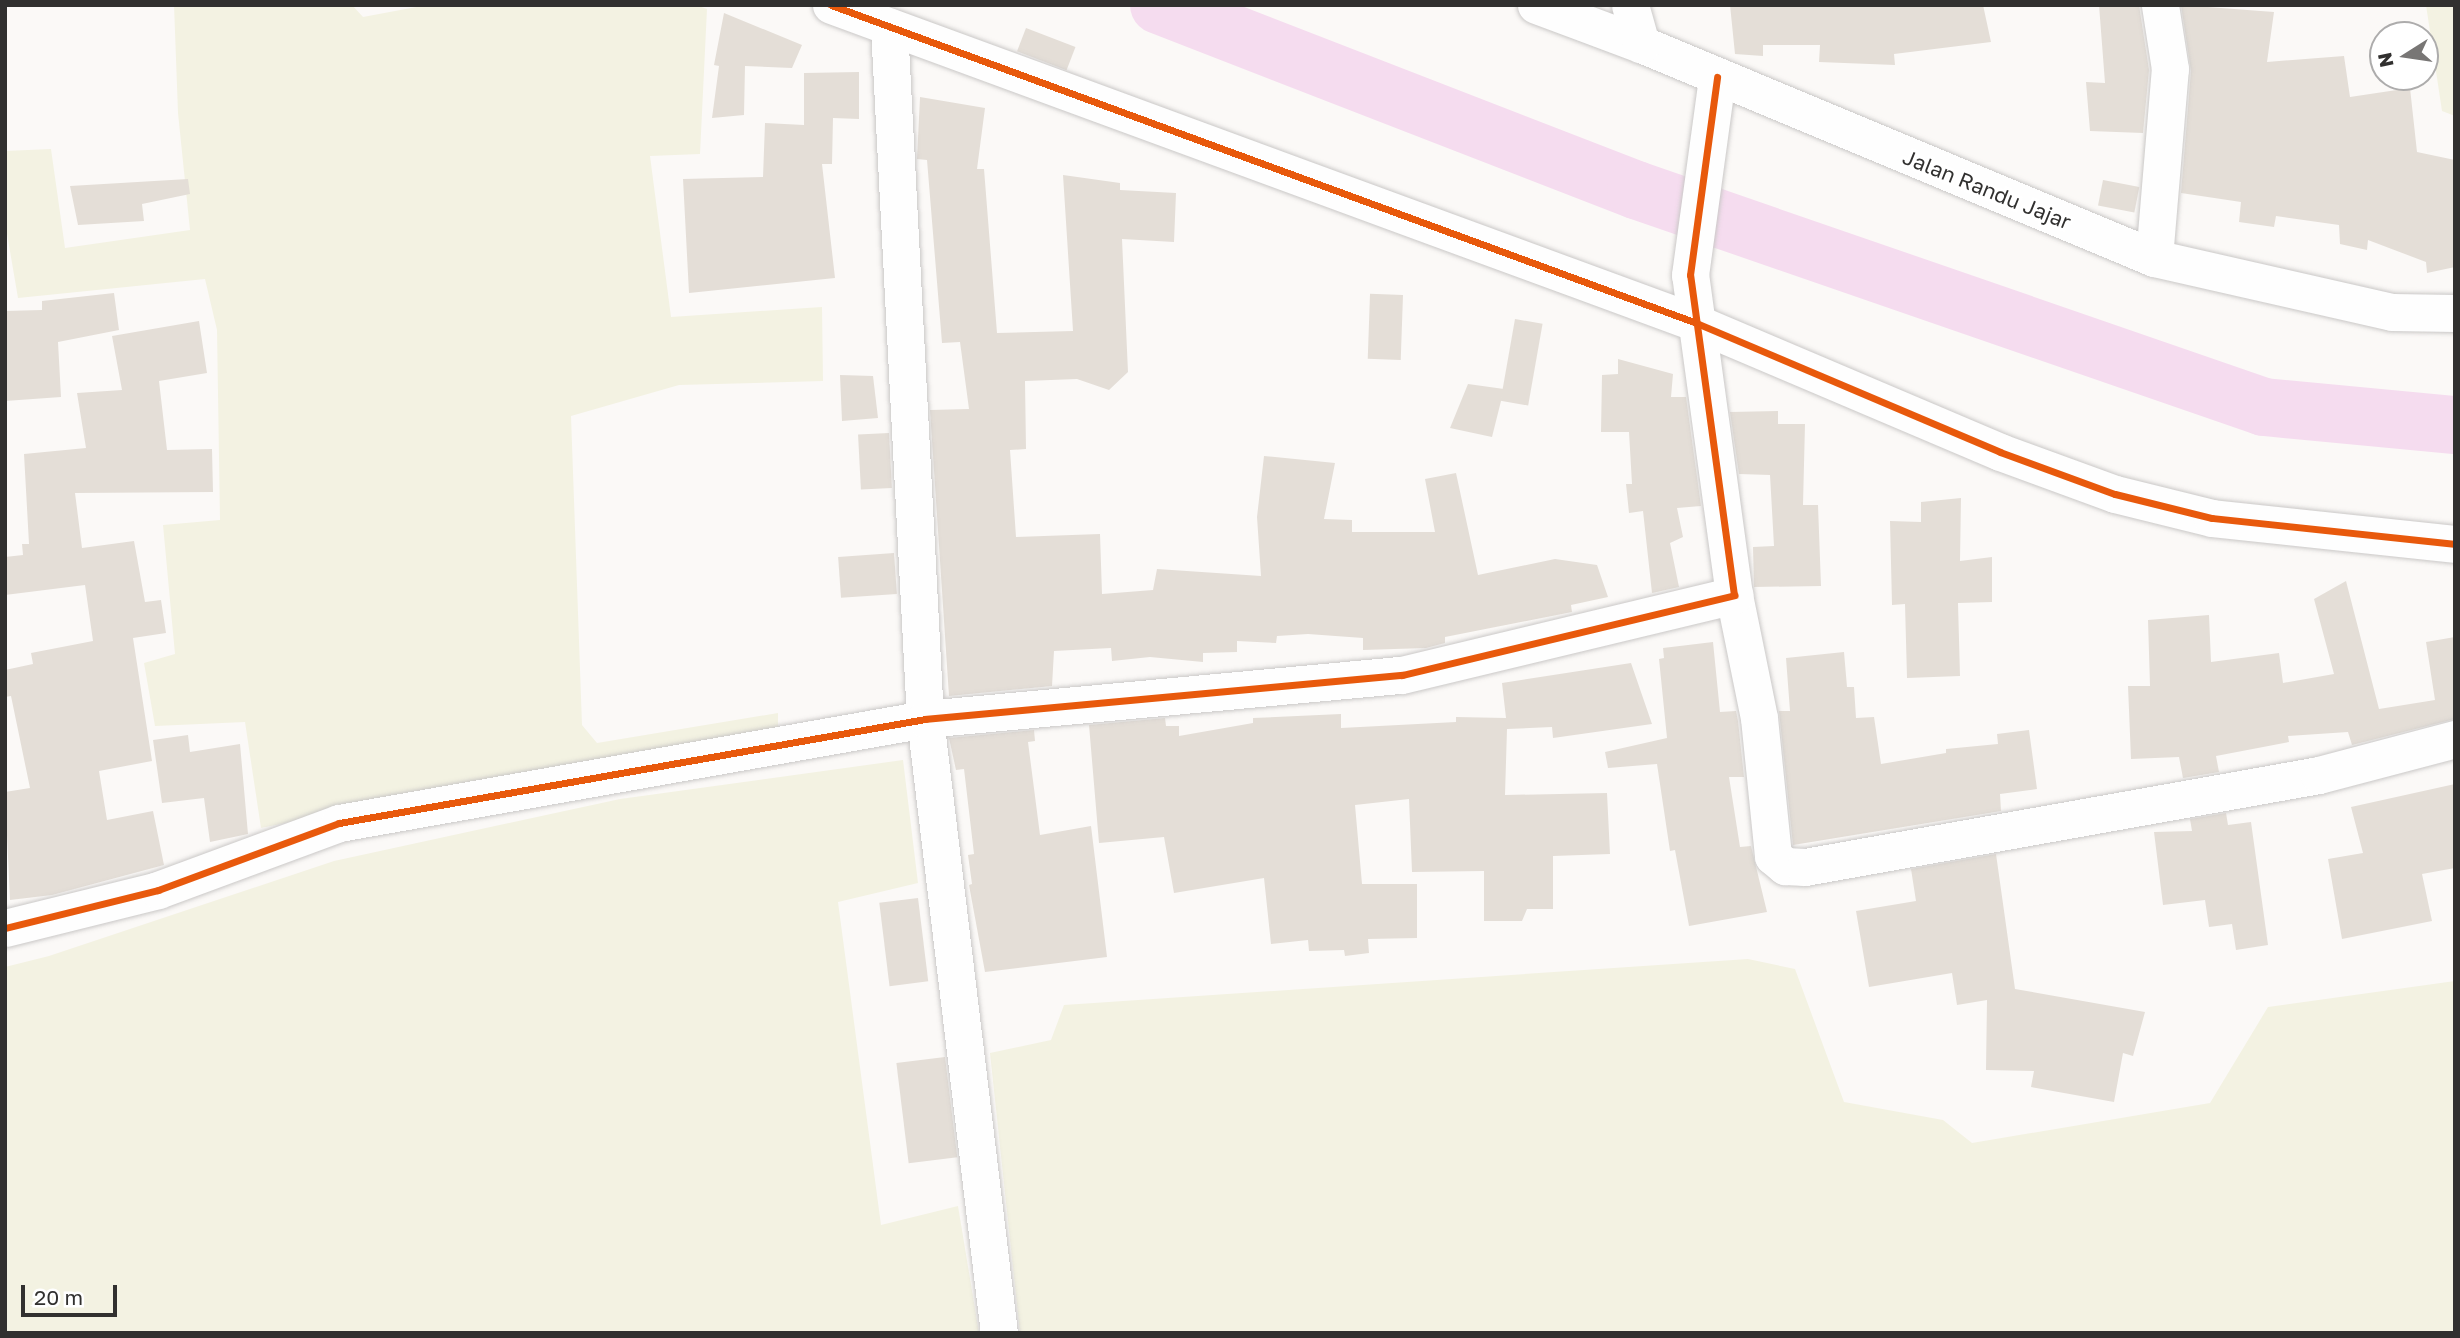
<!DOCTYPE html>
<html>
<head>
<meta charset="utf-8">
<style>
	body { margin:0 }
	#map { position:relative; width:2460px; height:1338px; overflow:hidden; background:#fbf9f7; font-family:"Golos Text",sans-serif }
	div>[style] { position:absolute }
	.green>* { inset:0; background:#f3f2e2 }
	.river>* { height:58px; margin:-29px; padding:0 29px; transform-origin:29px; border-radius:29px; background:#f5dcef }
	.building>* { inset:0; background:#e4ded7; transform-origin:0 0 }
	.roads { filter:drop-shadow(0 0 2px #cac8c7) drop-shadow(0 0 2px #cac8c7) }
	.minor>* { height:37px; margin:-18.5px; padding:0 18.5px; transform-origin:18.5px; border-radius:18.5px; background:#fefefe }
	.cycleway>* { height:7px; margin:-3.5px; padding:0 3.5px; transform-origin:3.5px; border-radius:3.5px; background:#e8590c }
	span { translate:-50% -50%; white-space:nowrap; text-align:center; line-height:1.15; -webkit-text-stroke:6px #fff; paint-order:stroke }
	.street-label { font-size:21px; color:#31302f }
	.frame { position:absolute; inset:0; border:7px solid #31302f; pointer-events:none }
	.north { position:absolute; left:2369px; top:21px; width:70px; height:70px; box-sizing:border-box; background:#fff; border:2px solid #adacac; border-radius:50%; rotate:258deg; font-size:19px; font-weight:700; line-height:28px; text-align:center; color:#31302f }
	.north::after { content:''; display:block; margin:auto; width:24px; height:32px; background:#787675; clip-path:polygon(50% 0,100% 100%,50% 72%,0 100%) }
	.scale { position:absolute; left:21px; top:1285px; width:96px; height:32px; box-sizing:border-box; border:4px solid #31302f; border-top:0; padding-left:9px; font-size:21px; line-height:24px; white-space:nowrap; color:#31302f; -webkit-text-stroke:5px #fff; paint-order:stroke }
</style>
</head>
<body>
<div id="map">
	<div class="green">
		<div style="clip-path:polygon(174px 5px,352px 5px,363px 17px,427px 5px,696px 5px,707px 9px,700px 154px,650px 156px,671px 317px,822px 307px,823px 381px,679px 385px,571px 416px,582px 725px,597px 743px,778px 713px,778px 740px,362px 807px,261px 828px,245px 722px,155px 726px,144px 663px,175px 654px,163px 525px,220px 520px,217px 330px,205px 279px,18px 298px,5px 222px,5px 151px,51px 149px,65px 248px,190px 230px,178px 113px)"></div>
		<div style="clip-path:polygon(2426px 5px,2455px 5px,2455px 116px,2442px 111px)"></div>
		<div style="clip-path:polygon(903px 760px,918px 883px,838px 902px,881px 1225px,958px 1206px,979px 1333px,5px 1333px,5px 967px,49px 956px,334px 861px,620px 799px)"></div>
		<div style="clip-path:polygon(1748px 959px,1795px 969px,1844px 1102px,1943px 1120px,1972px 1143px,2210px 1103px,2268px 1007px,2455px 981px,2455px 1333px,1020px 1333px,990px 1053px,1051px 1040px,1064px 1005px)"></div>
	</div>
	<div class="river">
		<div style="left:1159px;top:5px;width:512px;rotate:21.2deg"></div>
		<div style="left:1636px;top:190px;width:664px;rotate:19.06deg"></div>
		<div style="left:2264px;top:407px;width:192px;rotate:5.4deg"></div>
	</div>
	<div class="building">
		<div style="clip-path:polygon(1730px 5px,1983px 5px,1991px 42px,1894px 54px,1895px 65px,1819px 62px,1820px 45px,1763px 45px,1763px 56px,1735px 54px)"></div>
		<div style="clip-path:polygon(2099px 5px,2139px 5px,2149px 70px,2143px 133px,2090px 131px,2086px 82px,2105px 83px)"></div>
		<div style="clip-path:polygon(2181px 5px,2274px 12px,2267px 62px,2344px 56px,2350px 97px,2410px 88px,2417px 152px,2455px 160px,2455px 267px,2427px 273px,2426px 262px,2368px 240px,2367px 250px,2340px 244px,2339px 225px,2276px 216px,2274px 227px,2239px 222px,2241px 202px,2181px 193px,2191px 71px)"></div>
		<div style="clip-path:polygon(724px 13px,802px 45px,792px 68px,745px 66px,744px 115px,712px 118px,719px 66px,714px 65px)"></div>
		<div style="left:1026px;top:28px;width:53px;height:25px;rotate:21deg"></div>
		<div style="clip-path:polygon(859px 72px,859px 119px,833px 118px,832px 164px,822px 164px,835px 278px,689px 293px,683px 179px,763px 177px,765px 123px,804px 125px,804px 73px)"></div>
		<div style="clip-path:polygon(920px 97px,985px 108px,977px 169px,984px 169px,997px 333px,1073px 331px,1063px 175px,1120px 183px,1120px 190px,1176px 193px,1174px 242px,1122px 239px,1128px 372px,1109px 390px,1077px 379px,1025px 381px,1026px 449px,1010px 450px,1016px 537px,1100px 534px,1102px 594px,1153px 590px,1157px 569px,1261px 576px,1257px 517px,1264px 456px,1335px 463px,1324px 519px,1352px 520px,1352px 532px,1435px 532px,1425px 479px,1456px 473px,1478px 575px,1555px 559px,1597px 565px,1608px 597px,1571px 605px,1572px 612px,1445px 637px,1445px 643px,1426px 648px,1363px 650px,1363px 638px,1308px 634px,1277px 636px,1276px 643px,1237px 641px,1237px 652px,1203px 653px,1203px 662px,1150px 657px,1112px 661px,1111px 648px,1054px 651px,1052px 686px,949px 696px,930px 410px,969px 409px,960px 342px,942px 343px,927px 160px,917px 159px)"></div>
		<div style="clip-path:polygon(188px 179px,190px 194px,142px 204px,144px 221px,78px 225px,70px 186px)"></div>
		<div style="left:2103px;top:180px;width:37px;height:26px;rotate:11deg"></div>
		<div style="clip-path:polygon(114px 293px,119px 330px,58px 342px,61px 397px,5px 401px,5px 311px,42px 310px,42px 301px)"></div>
		<div style="left:1403px;top:295px;width:65px;height:33px;rotate:92deg"></div>
		<div style="left:1515px;top:319px;width:28px;height:83px;rotate:10deg"></div>
		<div style="clip-path:polygon(199px 321px,207px 373px,159px 381px,167px 450px,212px 449px,213px 492px,75px 493px,82px 548px,134px 541px,145px 602px,161px 600px,166px 633px,133px 638px,152px 761px,99px 771px,107px 820px,153px 811px,164px 865px,52px 895px,10px 900px,5px 792px,30px 788px,11px 696px,5px 697px,5px 670px,33px 664px,31px 653px,93px 641px,85px 585px,5px 595px,5px 557px,23px 555px,22px 544px,29px 544px,24px 454px,86px 448px,77px 393px,122px 390px,112px 336px)"></div>
		<div style="clip-path:polygon(1618px 359px,1673px 374px,1671px 397px,1686px 397px,1701px 506px,1677px 508px,1683px 537px,1670px 543px,1679px 587px,1652px 593px,1643px 511px,1629px 513px,1626px 484px,1632px 484px,1629px 432px,1601px 432px,1602px 375px,1618px 374px)"></div>
		<div style="clip-path:polygon(840px 375px,873px 376px,878px 418px,842px 421px)"></div>
		<div style="clip-path:polygon(1468px 384px,1504px 389px,1492px 437px,1450px 428px)"></div>
		<div style="clip-path:polygon(1778px 411px,1778px 424px,1805px 424px,1803px 505px,1818px 505px,1821px 586px,1754px 587px,1753px 547px,1774px 546px,1770px 475px,1739px 474px,1730px 412px)"></div>
		<div style="left:889px;top:433px;width:55px;height:31px;rotate:87deg"></div>
		<div style="clip-path:polygon(1961px 498px,1960px 561px,1992px 557px,1992px 602px,1958px 603px,1960px 676px,1907px 678px,1905px 604px,1892px 605px,1890px 521px,1921px 522px,1921px 502px)"></div>
		<div style="left:894px;top:553px;width:41px;height:56px;rotate:86deg"></div>
		<div style="clip-path:polygon(2346px 581px,2379px 709px,2435px 700px,2426px 642px,2455px 637px,2455px 719px,2352px 745px,2348px 732px,2288px 736px,2289px 742px,2216px 756px,2219px 772px,2183px 778px,2179px 757px,2131px 759px,2128px 686px,2150px 686px,2148px 620px,2209px 615px,2211px 662px,2279px 653px,2283px 683px,2334px 674px,2314px 599px)"></div>
		<div style="clip-path:polygon(1713px 642px,1720px 712px,1736px 711px,1738px 721px,1744px 777px,1729px 777px,1740px 847px,1751px 846px,1767px 912px,1689px 926px,1675px 850px,1670px 851px,1657px 764px,1608px 768px,1605px 752px,1667px 738px,1659px 659px,1664px 658px,1663px 648px)"></div>
		<div style="clip-path:polygon(1844px 652px,1847px 687px,1854px 687px,1856px 718px,1874px 717px,1881px 764px,1946px 753px,1946px 749px,1998px 744px,1997px 734px,2029px 730px,2037px 789px,2000px 794px,2001px 811px,1793px 845px,1779px 711px,1790px 711px,1786px 658px)"></div>
		<div style="clip-path:polygon(1631px 663px,1652px 724px,1553px 738px,1552px 727px,1507px 729px,1505px 795px,1607px 793px,1610px 854px,1553px 856px,1553px 909px,1527px 909px,1522px 921px,1484px 921px,1484px 871px,1412px 872px,1409px 799px,1355px 805px,1362px 884px,1417px 884px,1417px 938px,1368px 939px,1369px 953px,1345px 956px,1344px 950px,1309px 951px,1308px 940px,1271px 944px,1264px 878px,1174px 893px,1164px 837px,1099px 843px,1089px 725px,1165px 718px,1166px 726px,1179px 726px,1179px 736px,1253px 723px,1253px 718px,1341px 714px,1341px 728px,1456px 722px,1456px 717px,1506px 718px,1502px 683px)"></div>
		<div style="clip-path:polygon(1034px 730px,1035px 741px,1028px 742px,1040px 835px,1091px 826px,1107px 957px,985px 972px,969px 885px,972px 884px,968px 855px,974px 854px,964px 769px,956px 770px,949px 738px)"></div>
		<div style="clip-path:polygon(188px 735px,190px 752px,240px 744px,248px 834px,210px 842px,204px 798px,162px 803px,153px 740px)"></div>
		<div style="clip-path:polygon(2455px 784px,2455px 868px,2422px 874px,2432px 921px,2342px 939px,2328px 859px,2363px 853px,2351px 807px)"></div>
		<div style="clip-path:polygon(2226px 813px,2228px 825px,2251px 822px,2268px 945px,2236px 950px,2232px 924px,2209px 927px,2205px 900px,2163px 905px,2154px 832px,2192px 831px,2190px 819px)"></div>
		<div style="clip-path:polygon(1996px 854px,2015px 989px,2145px 1012px,2133px 1056px,2123px 1053px,2114px 1102px,2031px 1087px,2034px 1071px,1986px 1070px,1987px 1000px,1957px 1005px,1952px 973px,1869px 987px,1856px 911px,1916px 901px,1911px 869px)"></div>
		<div style="left:918px;top:898px;width:84px;height:39px;rotate:83deg"></div>
		<div style="left:945px;top:1057px;width:101px;height:49px;rotate:83deg"></div>
	</div>
	<div class="roads">
		<div class="minor">
			<div style="left:831px;top:5px;width:919px;rotate:20.17deg"></div>
			<div style="left:1694px;top:322px;width:332px;rotate:23deg"></div>
			<div style="left:2000px;top:452px;width:122px;rotate:20.1deg"></div>
			<div style="left:2115px;top:494px;width:100px;rotate:13.9deg"></div>
			<div style="left:2212px;top:518px;width:244px;rotate:6.1deg"></div>
			<div style="left:1536px;top:5px;width:112px;rotate:20.4deg"></div>
			<div style="left:1641px;top:44px;width:556px;rotate:22.64deg"></div>
			<div style="left:2154px;top:258px;width:244px;rotate:12.8deg"></div>
			<div style="left:2392px;top:312px;width:63px;rotate:0.9deg"></div>
			<div style="left:1630px;top:5px;width:41px;rotate:74.2deg"></div>
			<div style="left:889px;top:27px;width:693px;rotate:87.02deg"></div>
			<div style="left:925px;top:719px;width:618px;rotate:83.13deg"></div>
			<div style="left:2154px;top:258px;width:190px;rotate:-85.2deg"></div>
			<div style="left:2170px;top:69px;width:65px;rotate:-98.9deg"></div>
			<div style="left:1734px;top:595px;width:126px;rotate:78.5deg"></div>
			<div style="left:1759px;top:718px;width:139px;rotate:84.2deg"></div>
			<div style="left:1773px;top:856px;width:16px;rotate:40deg"></div>
			<div style="left:1785px;top:866px;width:20px;rotate:3deg"></div>
			<div style="left:1805px;top:867px;width:522px;rotate:-10.15deg"></div>
			<div style="left:2319px;top:775px;width:141px;rotate:-14.8deg"></div>
			<div style="left:5px;top:928px;width:158px;rotate:-13.9deg"></div>
			<div style="left:158px;top:890px;width:193px;rotate:-20.3deg"></div>
			<div style="left:339px;top:823px;width:595px;rotate:-10.06deg"></div>
			<div style="left:925px;top:719px;width:479px;rotate:-5.3deg"></div>
			<div style="left:1402px;top:675px;width:342px;rotate:-13.5deg"></div>
			<div style="left:1734px;top:595px;width:323px;rotate:-97.8deg"></div>
			<div style="left:1690px;top:275px;width:200px;rotate:-82.2deg"></div>
		</div>
	</div>
	<div class="cycleway">
		<div style="left:831px;top:5px;width:919px;rotate:20.17deg"></div>
		<div style="left:1694px;top:322px;width:332px;rotate:23deg"></div>
		<div style="left:2000px;top:452px;width:122px;rotate:20.1deg"></div>
		<div style="left:2115px;top:494px;width:100px;rotate:13.9deg"></div>
		<div style="left:2212px;top:518px;width:244px;rotate:6.1deg"></div>
		<div style="left:5px;top:928px;width:158px;rotate:-13.9deg"></div>
		<div style="left:158px;top:890px;width:193px;rotate:-20.3deg"></div>
		<div style="left:339px;top:823px;width:595px;rotate:-10.06deg"></div>
		<div style="left:925px;top:719px;width:479px;rotate:-5.3deg"></div>
		<div style="left:1402px;top:675px;width:342px;rotate:-13.5deg"></div>
		<div style="left:1734px;top:595px;width:323px;rotate:-97.8deg"></div>
		<div style="left:1690px;top:275px;width:200px;rotate:-82.2deg"></div>
	</div>
	<div class="street-label">
		<span style="left:1987px;top:189px;rotate:22deg">Jalan Randu Jajar</span>
	</div>
	<div class="frame"></div>
	<div class="north">N</div>
	<div class="scale">20 m</div>
</div>
</body>
</html>
